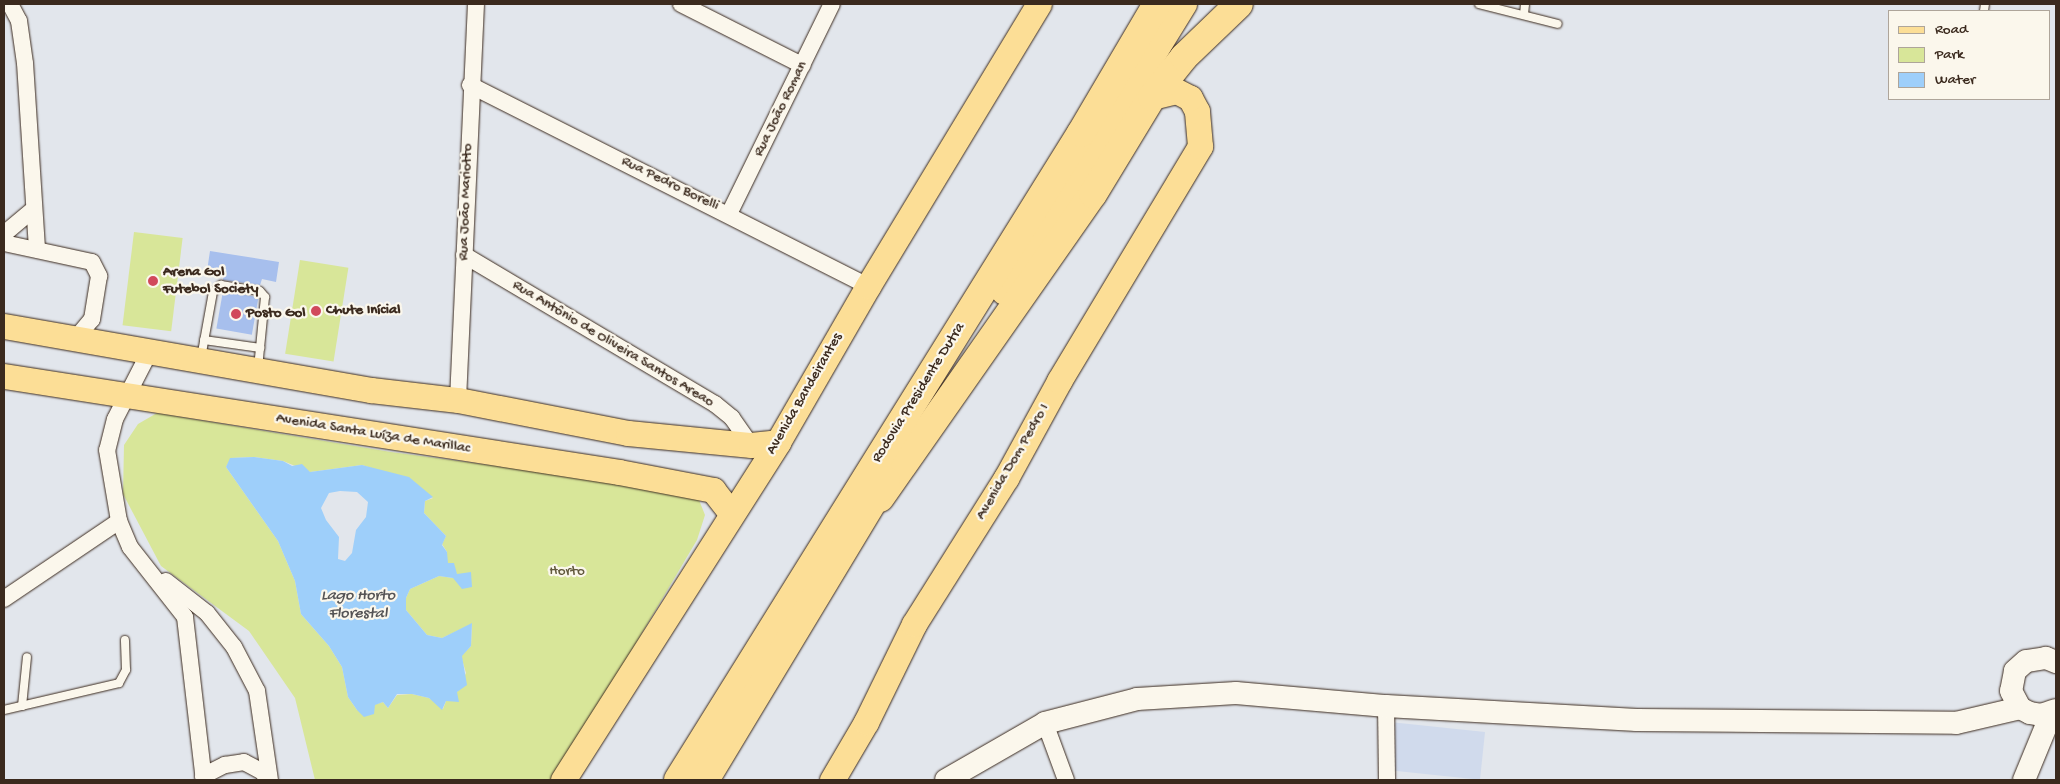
<!DOCTYPE html>
<html>
<head>
<meta charset="utf-8">
<style>
	body { margin:0 }
	#map { position:relative; width:2060px; height:784px; overflow:hidden; background:#e2e6ec; font-family:"Gochi Hand",sans-serif }
	div>[style] { position:absolute }
	.built>* { inset:0; background:#d0daec; transform-origin:0 0 }
	.green>* { inset:0; background:#d8e699; transform-origin:0 0 }
	.water>* { inset:0; background:#9ecffa }
	.building>* { inset:0; background:#a7bfed; transform-origin:0 0 }
	.roads { filter:drop-shadow(0 0 1px #3b2a1e) drop-shadow(0 0 1px #3b2a1e) }
	.lane>* { height:8px; margin:-4px; padding:0 4px; transform-origin:4px; border-radius:4px; background:#fbf7ec }
	.street>* { height:16px; margin:-8px; padding:0 8px; transform-origin:8px; border-radius:8px; background:#fbf7ec }
	.secondary>* { height:22px; margin:-11px; padding:0 11px; transform-origin:11px; border-radius:11px; background:#fbf7ec }
	.primary>* { height:25px; margin:-12.5px; padding:0 12.5px; transform-origin:12.5px; border-radius:12.5px; background:#fcde96 }
	.highway>* { height:28px; margin:-14px; padding:0 14px; transform-origin:14px; border-radius:14px; background:#fcde96 }
	.dots>* { width:14px; height:14px; translate:-50% -50%; box-sizing:border-box; border:2px solid #fbf7ec; border-radius:50% }
	span { translate:-50% -50%; white-space:nowrap; text-align:center; line-height:1.15; -webkit-text-stroke:4.5px #fbf7ec; paint-order:stroke }
	.street-label { font-size:15px; color:#3b2a1e }
	.poi-label { font-size:15px; color:#3b2a1e; font-weight:700 }
	.left { translate:0 -50%; text-align:left }
	.park-label { font-size:15px; color:#62593d }
	.water-label { font-size:16px; color:#545355; font-style:italic }
	.frame { position:absolute; inset:0; border:5px solid #3b2a1e; pointer-events:none }
	.legend { position:absolute; left:1888px; top:10px; width:162px; height:90px; box-sizing:border-box; background:#fbf7ec; border:1px solid #aea59a; margin:0; padding:6px 9px; list-style:none; font-size:15px; color:#3b2a1e }
	.legend li { display:flex; align-items:center; gap:10px; height:25px }
	.legend b { width:25px; border:1px solid #aea59a }
</style>
</head>
<body>
<div id="map">
	<div class="built">
		<div style="left:1485px;top:732px;width:48px;height:91px;rotate:96deg"></div>
	</div>
	<div class="green">
		<div style="left:134px;top:232px;width:49px;height:94px;rotate:7deg"></div>
		<div style="left:300px;top:260px;width:49px;height:95px;rotate:9deg"></div>
		<div style="clip-path:polygon(evenodd,157px 413px,391px 452px,609px 481px,699px 500px,705px 515px,697px 540px,555px 780px,315px 780px,295px 698px,249px 631px,161px 566px,123px 494px,124px 445px,138px 424px,157px 413px,254px 457px,283px 461px,310px 472px,362px 465px,384px 472px,433px 498px,425px 501px,424px 513px,446px 536px,442px 544px,447px 552px,447px 563px,457px 574px,453px 578px,439px 576px,410px 589px,406px 598px,406px 610px,427px 635px,442px 638px,472px 624px,471px 646px,461px 656px,466px 673px,457px 692px,446px 701px,443px 709px,429px 698px,412px 694px,397px 695px,388px 708px,383px 702px,357px 710px,348px 697px,342px 667px,329px 646px,301px 614px,295px 581px,278px 541px,226px 467px,231px 458px,254px 457px)"></div>
	</div>
	<div class="water">
		<div style="clip-path:polygon(evenodd,254px 457px,283px 461px,292px 466px,302px 464px,310px 472px,362px 465px,409px 477px,433px 497px,425px 501px,424px 513px,446px 536px,442px 545px,447px 552px,448px 563px,454px 563px,457px 574px,471px 572px,472px 587px,462px 589px,453px 578px,439px 576px,410px 589px,406px 598px,406px 610px,427px 635px,442px 638px,472px 623px,471px 646px,462px 656px,467px 685px,457px 692px,459px 702px,446px 701px,442px 710px,429px 698px,412px 694px,397px 694px,388px 708px,383px 702px,375px 705px,374px 714px,364px 717px,357px 710px,348px 697px,342px 667px,329px 646px,301px 614px,295px 581px,278px 541px,226px 467px,230px 458px,254px 457px,340px 491px,357px 492px,368px 502px,366px 517px,356px 530px,352px 553px,345px 561px,338px 559px,339px 537px,326px 520px,321px 508px,329px 493px,340px 491px)"></div>
	</div>
	<div class="building">
		<div style="clip-path:polygon(210px 251px,279px 262px,276px 282px,262px 279px,260px 285px,223px 280px,224px 273px,207px 271px)"></div>
		<div style="left:223px;top:291px;width:36px;height:38px;rotate:10deg"></div>
	</div>
	<div class="roads">
		<div class="lane">
			<div style="left:1479px;top:4px;width:81px;rotate:14.2deg"></div>
			<div style="left:1984px;top:11px;width:7px;rotate:-82deg"></div>
			<div style="left:1524px;top:14px;width:10px;rotate:-84deg"></div>
			<div style="left:204px;top:340px;width:57px;rotate:8.1deg"></div>
			<div style="left:201px;top:358px;width:67px;rotate:-79.7deg"></div>
			<div style="left:213px;top:292px;width:11px;rotate:-41deg"></div>
			<div style="left:221px;top:285px;width:39px;rotate:9deg"></div>
			<div style="left:260px;top:291px;width:8px;rotate:50deg"></div>
			<div style="left:265px;top:297px;width:71px;rotate:95.6deg"></div>
			<div style="left:22px;top:706px;width:49px;rotate:-84.2deg"></div>
			<div style="left:4px;top:710px;width:118px;rotate:-13.2deg"></div>
			<div style="left:119px;top:683px;width:15px;rotate:-62deg"></div>
			<div style="left:126px;top:670px;width:30px;rotate:-92deg"></div>
		</div>
		<div class="street">
			<div style="left:10px;top:4px;width:19px;rotate:62deg"></div>
			<div style="left:19px;top:21px;width:42px;rotate:81.9deg"></div>
			<div style="left:25px;top:63px;width:187px;rotate:86.3deg"></div>
			<div style="left:681px;top:4px;width:136px;rotate:26.8deg"></div>
			<div style="left:470px;top:85px;width:446px;rotate:26.8deg"></div>
			<div style="left:729px;top:214px;width:234px;rotate:-63.9deg"></div>
			<div style="left:4px;top:234px;width:39px;rotate:-40deg"></div>
			<div style="left:4px;top:243px;width:90px;rotate:12.2deg"></div>
			<div style="left:92px;top:262px;width:16px;rotate:63deg"></div>
			<div style="left:99px;top:276px;width:44px;rotate:99.2deg"></div>
			<div style="left:92px;top:319px;width:25px;rotate:130deg"></div>
			<div style="left:464px;top:255px;width:292px;rotate:30.7deg"></div>
			<div style="left:715px;top:404px;width:22px;rotate:39deg"></div>
			<div style="left:732px;top:418px;width:33px;rotate:55deg"></div>
			<div style="left:150px;top:351px;width:76px;rotate:117.2deg"></div>
			<div style="left:115px;top:419px;width:32px;rotate:104deg"></div>
			<div style="left:107px;top:450px;width:72px;rotate:80.4deg"></div>
			<div style="left:119px;top:521px;width:28px;rotate:67deg"></div>
			<div style="left:130px;top:547px;width:89px;rotate:51.8deg"></div>
			<div style="left:185px;top:617px;width:164px;rotate:83.4deg"></div>
			<div style="left:458px;top:400px;width:396px;rotate:-87.4deg"></div>
			<div style="left:166px;top:581px;width:52px;rotate:38deg"></div>
			<div style="left:207px;top:613px;width:43px;rotate:51.5deg"></div>
			<div style="left:234px;top:647px;width:50px;rotate:62.4deg"></div>
			<div style="left:257px;top:691px;width:90px;rotate:81.7deg"></div>
			<div style="left:4px;top:599px;width:139px;rotate:-34.1deg"></div>
			<div style="left:1386px;top:706px;width:74px;rotate:89.2deg"></div>
			<div style="left:1045px;top:723px;width:61px;rotate:69.8deg"></div>
			<div style="left:203px;top:776px;width:25px;rotate:-27deg"></div>
			<div style="left:225px;top:765px;width:19px;rotate:-9deg"></div>
			<div style="left:244px;top:762px;width:21px;rotate:28deg"></div>
			<div style="left:263px;top:772px;width:9px;rotate:63deg"></div>
		</div>
		<div class="secondary">
			<div style="left:2056px;top:662px;width:11px;rotate:-158deg"></div>
			<div style="left:2046px;top:658px;width:20px;rotate:171deg"></div>
			<div style="left:2026px;top:661px;width:15px;rotate:138deg"></div>
			<div style="left:2015px;top:671px;width:20px;rotate:101deg"></div>
			<div style="left:2011px;top:691px;width:19px;rotate:62deg"></div>
			<div style="left:2020px;top:708px;width:11px;rotate:27deg"></div>
			<div style="left:2030px;top:713px;width:11px;rotate:10deg"></div>
			<div style="left:2041px;top:715px;width:16px;rotate:-18deg"></div>
			<div style="left:946px;top:780px;width:114px;rotate:-29.9deg"></div>
			<div style="left:1045px;top:723px;width:95px;rotate:-14.6deg"></div>
			<div style="left:1137px;top:699px;width:99px;rotate:-3.5deg"></div>
			<div style="left:1236px;top:693px;width:151px;rotate:5deg"></div>
			<div style="left:1386px;top:706px;width:251px;rotate:3.2deg"></div>
			<div style="left:1637px;top:720px;width:319px;rotate:0.5deg"></div>
			<div style="left:1956px;top:723px;width:66px;rotate:-13.2deg"></div>
			<div style="left:2024px;top:780px;width:74px;rotate:-67.6deg"></div>
		</div>
		<div class="primary">
			<div style="left:4px;top:326px;width:373px;rotate:9.9deg"></div>
			<div style="left:371px;top:390px;width:88px;rotate:6.6deg"></div>
			<div style="left:458px;top:400px;width:173px;rotate:11deg"></div>
			<div style="left:628px;top:433px;width:124px;rotate:5.6deg"></div>
			<div style="left:751px;top:445px;width:27px;rotate:-6deg"></div>
			<div style="left:4px;top:376px;width:622px;rotate:8.87deg"></div>
			<div style="left:619px;top:472px;width:96px;rotate:10.8deg"></div>
			<div style="left:713px;top:490px;width:29px;rotate:52deg"></div>
			<div style="left:563px;top:780px;width:401px;rotate:-57.5deg"></div>
			<div style="left:778px;top:442px;width:180px;rotate:-60deg"></div>
			<div style="left:868px;top:286px;width:330px;rotate:-58.8deg"></div>
			<div style="left:832px;top:780px;width:67px;rotate:-59.6deg"></div>
			<div style="left:866px;top:722px;width:109px;rotate:-63.9deg"></div>
			<div style="left:914px;top:624px;width:173px;rotate:-57.8deg"></div>
			<div style="left:1006px;top:478px;width:111px;rotate:-61.3deg"></div>
			<div style="left:1059px;top:381px;width:274px;rotate:-59deg"></div>
			<div style="left:1200px;top:146px;width:35px;rotate:-95deg"></div>
			<div style="left:1197px;top:111px;width:15px;rotate:-118deg"></div>
			<div style="left:1190px;top:98px;width:16px;rotate:-153deg"></div>
			<div style="left:1176px;top:91px;width:25px;rotate:166deg"></div>
		</div>
		<div class="highway">
			<div style="left:1005px;top:291px;width:338px;rotate:-58.2deg"></div>
			<div style="left:880px;top:498px;width:371px;rotate:-55deg"></div>
			<div style="left:1093px;top:194px;width:114px;rotate:-58.7deg"></div>
			<div style="left:1152px;top:97px;width:51px;rotate:-51.3deg"></div>
			<div style="left:1184px;top:57px;width:76px;rotate:-43.9deg"></div>
			<div style="left:678px;top:780px;width:762px;rotate:-58.08deg"></div>
			<div style="left:1081px;top:133px;width:150px;rotate:-59.5deg"></div>
			<div style="left:705px;top:780px;width:350px;rotate:-58.9deg"></div>
		</div>
	</div>
	<div class="dots">
		<div style="left:153px;top:281px;background:#d1495b"></div>
		<div style="left:316px;top:311px;background:#d1495b"></div>
		<div style="left:236px;top:314px;background:#d1495b"></div>
	</div>
	<div class="street-label">
		<span style="left:781px;top:109px;rotate:-64deg">Rua João Roman</span>
		<span style="left:670px;top:184px;rotate:26deg">Rua Pedro Borelli</span>
		<span style="left:466px;top:202px;rotate:-88deg">Rua João Mariotto</span>
		<span style="left:613px;top:344px;rotate:31deg">Rua Antônio de Oliveira Santos Areao</span>
		<span style="left:919px;top:393px;rotate:-58deg">Rodovia Presidente Dutra</span>
		<span style="left:805px;top:394px;rotate:-60deg">Avenida Bandeirantes</span>
		<span style="left:373px;top:434px;rotate:9deg">Avenida Santa Luíza de Marillac</span>
		<span style="left:1013px;top:462px;rotate:-60deg">Avenida Dom Pedro I</span>
	</div>
	<div class="poi-label">
		<span class="left" style="left:163px;top:281px">Arena Gol<br>Futebol Society</span>
		<span class="left" style="left:326px;top:311px">Chute Inícial</span>
		<span class="left" style="left:246px;top:314px">Posto Gol</span>
	</div>
	<div class="park-label">
		<span style="left:567px;top:572px">Horto</span>
	</div>
	<div class="water-label">
		<span style="left:358px;top:606px">Lago Horto<br>Florestal</span>
	</div>
	<div class="frame"></div>
	<ul class="legend">
	<li><b style="height:6px;background:#fcde96"></b>Road</li>
	<li><b style="height:14px;background:#d8e699"></b>Park</li>
	<li><b style="height:14px;background:#9ecffa"></b>Water</li>
	</ul>
</div>
</body>
</html>
